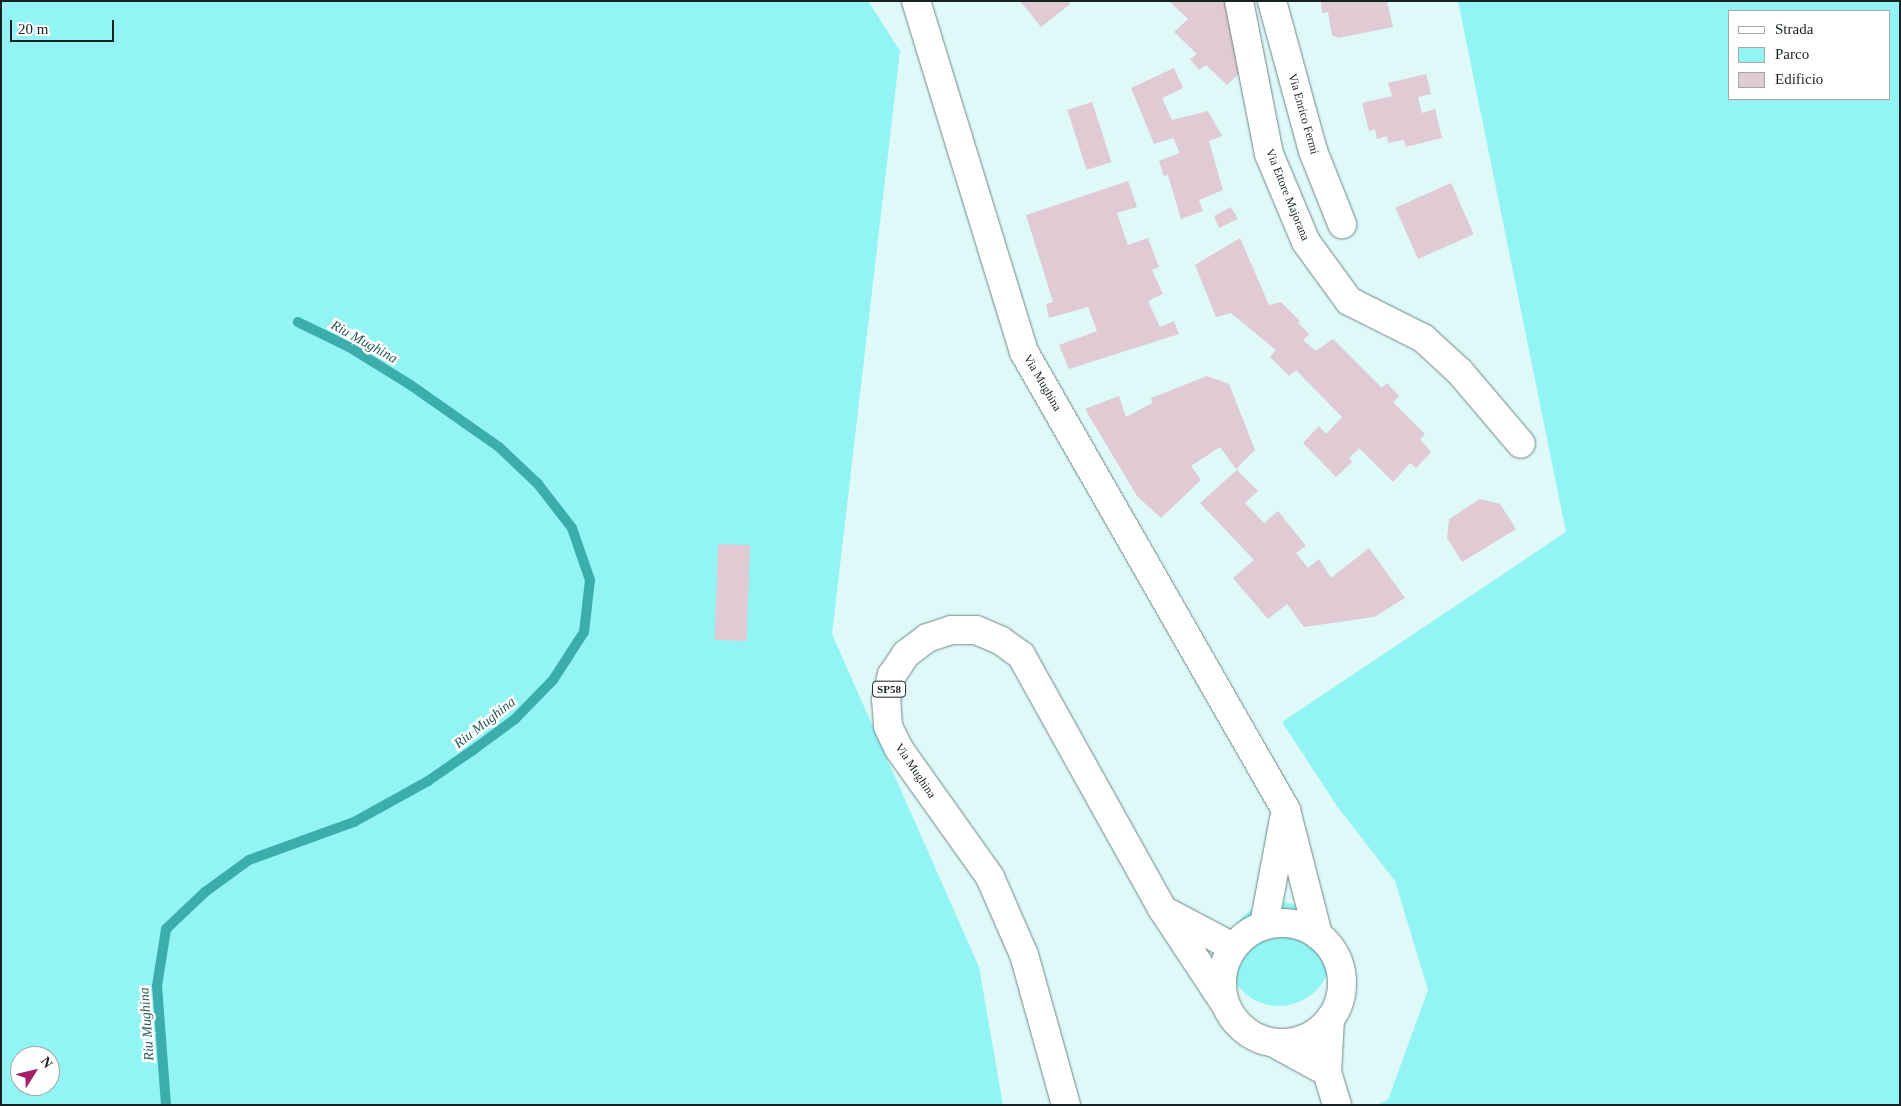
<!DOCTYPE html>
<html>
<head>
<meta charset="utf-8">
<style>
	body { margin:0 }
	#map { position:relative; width:1901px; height:1106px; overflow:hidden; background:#dff8f8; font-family:Georgia,serif }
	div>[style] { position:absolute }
	.green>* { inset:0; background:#93f4f4 }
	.round { border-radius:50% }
	.stream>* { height:10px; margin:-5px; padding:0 5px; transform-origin:5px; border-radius:5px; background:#3badad }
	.building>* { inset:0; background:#e0cad3; transform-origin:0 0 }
	.roads { filter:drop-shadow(0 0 1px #6e8685) drop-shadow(0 0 1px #6e8685) }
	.minor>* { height:28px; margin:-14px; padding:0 14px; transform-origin:14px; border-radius:14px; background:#fff }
	.tertiary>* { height:28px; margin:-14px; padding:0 14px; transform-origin:14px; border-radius:14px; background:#fff }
	.primary>* { height:28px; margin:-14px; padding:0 14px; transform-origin:14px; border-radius:14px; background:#fff }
	.primary>.ring { margin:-14px; padding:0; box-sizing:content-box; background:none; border:28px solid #fff; border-radius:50% }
	span { translate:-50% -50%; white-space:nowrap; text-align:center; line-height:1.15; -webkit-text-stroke:5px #fff; paint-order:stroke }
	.shield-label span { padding:1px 4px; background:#fff; border:1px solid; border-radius:4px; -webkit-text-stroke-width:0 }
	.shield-label { font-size:11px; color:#192222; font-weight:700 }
	.street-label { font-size:12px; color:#192222 }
	.water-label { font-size:14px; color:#2a5959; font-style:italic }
	.frame { position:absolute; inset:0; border:2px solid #192222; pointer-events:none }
	.legend { position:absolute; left:1728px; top:10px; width:162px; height:90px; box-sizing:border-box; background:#fff; border:1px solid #a3a7a7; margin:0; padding:6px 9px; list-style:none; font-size:15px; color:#192222 }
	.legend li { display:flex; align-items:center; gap:10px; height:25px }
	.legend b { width:25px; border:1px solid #a3a7a7 }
	.north { position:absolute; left:10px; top:1046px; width:50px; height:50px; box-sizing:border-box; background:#fff; border:1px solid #a3a7a7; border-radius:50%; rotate:54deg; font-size:14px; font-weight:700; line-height:20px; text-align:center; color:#192222 }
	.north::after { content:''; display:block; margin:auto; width:18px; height:22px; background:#a41e6a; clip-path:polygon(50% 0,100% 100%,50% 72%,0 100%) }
	.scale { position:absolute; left:10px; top:20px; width:104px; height:22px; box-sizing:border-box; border:2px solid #192222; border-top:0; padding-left:6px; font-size:15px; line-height:18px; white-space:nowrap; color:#192222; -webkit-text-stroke:4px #fff; paint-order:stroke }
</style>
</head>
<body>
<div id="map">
	<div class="green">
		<div style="clip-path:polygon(evenodd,1px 1px,868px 1px,900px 51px,832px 634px,979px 967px,1003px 1105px,1px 1105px,1px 1px,20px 1056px,50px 1056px,50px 1086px,20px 1086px,20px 1056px)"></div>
		<div style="clip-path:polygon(evenodd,1458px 1px,1900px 1px,1900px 1105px,1376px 1105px,1388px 1100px,1428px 990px,1395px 881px,1337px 806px,1282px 722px,1566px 532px,1458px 1px,1730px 11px,1890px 11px,1890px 99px,1730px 99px,1730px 11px)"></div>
		<div class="round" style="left:1227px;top:902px;width:104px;height:104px"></div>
	</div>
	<div class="stream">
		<div style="left:166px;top:1105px;width:119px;rotate:-94.3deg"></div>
		<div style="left:157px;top:986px;width:58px;rotate:-81deg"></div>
		<div style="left:166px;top:929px;width:54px;rotate:-43.5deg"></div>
		<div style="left:205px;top:892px;width:54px;rotate:-36deg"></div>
		<div style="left:249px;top:860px;width:112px;rotate:-19.9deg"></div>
		<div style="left:354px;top:822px;width:85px;rotate:-29deg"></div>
		<div style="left:428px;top:781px;width:55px;rotate:-34.6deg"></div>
		<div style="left:473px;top:750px;width:52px;rotate:-36.4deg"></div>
		<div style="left:515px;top:719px;width:54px;rotate:-45.7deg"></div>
		<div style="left:553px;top:680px;width:57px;rotate:-57.1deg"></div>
		<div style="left:584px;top:632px;width:52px;rotate:-83.4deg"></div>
		<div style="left:590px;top:580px;width:55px;rotate:-109.1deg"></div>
		<div style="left:572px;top:528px;width:56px;rotate:-127.7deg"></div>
		<div style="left:538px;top:484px;width:54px;rotate:-136.5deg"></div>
		<div style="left:499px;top:447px;width:110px;rotate:-145deg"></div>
		<div style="left:409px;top:384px;width:70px;rotate:-148.3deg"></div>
		<div style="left:349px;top:347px;width:57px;rotate:-153.9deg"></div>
	</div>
	<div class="building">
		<div style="clip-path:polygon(1020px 1px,1068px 1px,1070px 4px,1041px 27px)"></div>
		<div style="clip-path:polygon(1169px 1px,1225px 1px,1240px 73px,1227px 85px,1206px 65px,1199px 70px,1190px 59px,1197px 54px,1174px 32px,1188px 19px)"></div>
		<div style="clip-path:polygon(1321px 1px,1387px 1px,1393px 27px,1338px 38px,1332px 35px,1328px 12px,1322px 13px)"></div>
		<div style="clip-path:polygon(1174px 68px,1183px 88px,1162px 98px,1172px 120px,1208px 111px,1222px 136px,1209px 141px,1223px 190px,1199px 200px,1203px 211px,1181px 219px,1168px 175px,1164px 176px,1159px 161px,1180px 153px,1173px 138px,1154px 144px,1131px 88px)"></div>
		<div style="clip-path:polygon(1426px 74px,1431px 94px,1418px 97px,1422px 113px,1435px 109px,1442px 138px,1406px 147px,1404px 140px,1388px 143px,1387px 136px,1377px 139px,1375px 129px,1369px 131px,1362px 103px,1392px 96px,1388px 83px)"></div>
		<div style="left:1092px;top:102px;width:63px;height:26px;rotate:72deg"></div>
		<div style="clip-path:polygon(1128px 181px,1137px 207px,1117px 213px,1128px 245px,1148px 238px,1159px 267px,1152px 270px,1163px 294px,1148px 301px,1160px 327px,1174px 321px,1179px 334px,1069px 369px,1059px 345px,1097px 331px,1088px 307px,1049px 318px,1046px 304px,1053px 302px,1026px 215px)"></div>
		<div style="left:1451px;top:183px;width:56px;height:61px;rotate:66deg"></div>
		<div style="clip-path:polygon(1231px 207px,1238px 219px,1219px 228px,1214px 216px)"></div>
		<div style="clip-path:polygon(1240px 238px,1269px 305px,1281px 302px,1300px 321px,1298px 323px,1309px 334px,1303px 340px,1316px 351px,1333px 339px,1382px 388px,1387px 383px,1399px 396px,1393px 402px,1425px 434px,1420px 439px,1431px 452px,1416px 468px,1410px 463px,1393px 482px,1359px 448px,1349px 458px,1352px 462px,1336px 477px,1303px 443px,1319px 426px,1326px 434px,1342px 417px,1296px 370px,1289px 376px,1270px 357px,1276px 350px,1231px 313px,1216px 317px,1195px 265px)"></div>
		<div style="clip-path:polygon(1207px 376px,1229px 384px,1255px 450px,1236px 469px,1220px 447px,1191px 466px,1201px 480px,1161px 518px,1137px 496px,1085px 409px,1119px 396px,1126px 417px,1152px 403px,1151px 398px)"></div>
		<div style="clip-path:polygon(1237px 470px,1258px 491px,1245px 503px,1264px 523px,1278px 511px,1306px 546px,1296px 553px,1308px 568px,1319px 559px,1331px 578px,1369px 548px,1405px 598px,1374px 617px,1304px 627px,1287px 604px,1268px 619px,1233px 578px,1254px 560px,1200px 503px)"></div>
		<div style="clip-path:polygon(1480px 499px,1500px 504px,1516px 529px,1462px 562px,1447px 538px,1449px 519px)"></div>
		<div style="left:718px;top:544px;width:32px;height:96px;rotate:2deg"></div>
	</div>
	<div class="roads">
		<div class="minor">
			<div style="left:1239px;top:1px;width:156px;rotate:78.9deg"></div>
			<div style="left:1269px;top:154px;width:95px;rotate:67.2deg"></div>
			<div style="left:1306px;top:242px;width:73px;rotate:53.9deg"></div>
			<div style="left:1349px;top:301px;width:83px;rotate:26.6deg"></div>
			<div style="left:1423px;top:338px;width:50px;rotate:42.6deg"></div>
			<div style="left:1460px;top:372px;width:94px;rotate:49.7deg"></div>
			<div style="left:1272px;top:1px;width:156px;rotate:74.7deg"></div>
			<div style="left:1313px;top:151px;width:79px;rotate:68.3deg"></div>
		</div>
		<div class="tertiary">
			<div style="left:1330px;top:1019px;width:53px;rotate:93.2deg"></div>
			<div style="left:1327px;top:1072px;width:34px;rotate:73deg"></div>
			<div style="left:1274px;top:1043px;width:60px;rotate:28.7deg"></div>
		</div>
		<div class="primary">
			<div style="left:916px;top:1px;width:367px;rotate:72.9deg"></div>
			<div style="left:1024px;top:352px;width:528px;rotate:60.23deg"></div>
			<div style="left:1286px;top:810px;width:129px;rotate:75.6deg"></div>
			<div style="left:1167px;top:912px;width:75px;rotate:27.9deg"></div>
			<div class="ring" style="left:1222px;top:923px;width:92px;height:92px"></div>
			<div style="left:1264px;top:925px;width:108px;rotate:-79.3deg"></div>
			<div style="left:1066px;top:1105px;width:156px;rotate:-105.6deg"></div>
			<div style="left:1024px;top:955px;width:85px;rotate:-113.6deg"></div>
			<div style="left:990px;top:877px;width:157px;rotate:-125.4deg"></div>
			<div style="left:899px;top:749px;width:25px;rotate:-116deg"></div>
			<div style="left:888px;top:726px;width:26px;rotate:-94deg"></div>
			<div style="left:886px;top:700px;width:26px;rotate:-77deg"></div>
			<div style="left:892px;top:675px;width:25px;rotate:-56deg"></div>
			<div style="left:906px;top:654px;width:26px;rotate:-37deg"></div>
			<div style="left:927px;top:638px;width:25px;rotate:-18deg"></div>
			<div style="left:951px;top:630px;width:25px"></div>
			<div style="left:976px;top:630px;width:26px;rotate:23deg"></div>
			<div style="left:1000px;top:640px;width:26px;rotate:36deg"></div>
			<div style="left:1021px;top:655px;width:292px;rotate:60.9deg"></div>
			<div style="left:1163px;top:910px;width:110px;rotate:56.5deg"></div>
		</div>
	</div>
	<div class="shield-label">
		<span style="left:889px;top:689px">SP58</span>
	</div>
	<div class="street-label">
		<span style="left:1303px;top:114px;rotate:74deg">Via Enrico Fermi</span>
		<span style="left:1287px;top:195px;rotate:68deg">Via Ettore Majorana</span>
		<span style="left:1042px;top:383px;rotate:60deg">Via Mughina</span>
		<span style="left:915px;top:771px;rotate:56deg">Via Mughina</span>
	</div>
	<div class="water-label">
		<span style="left:364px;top:342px;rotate:29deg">Riu Mughina</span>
		<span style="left:485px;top:723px;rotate:-38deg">Riu Mughina</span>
		<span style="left:147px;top:1024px;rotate:-94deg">Riu Mughina</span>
	</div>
	<div class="frame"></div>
	<ul class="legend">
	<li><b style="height:6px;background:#fff"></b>Strada</li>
	<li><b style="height:14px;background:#93f4f4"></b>Parco</li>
	<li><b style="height:14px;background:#e0cad3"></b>Edificio</li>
	</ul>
	<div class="north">N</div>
	<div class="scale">20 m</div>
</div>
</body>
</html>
